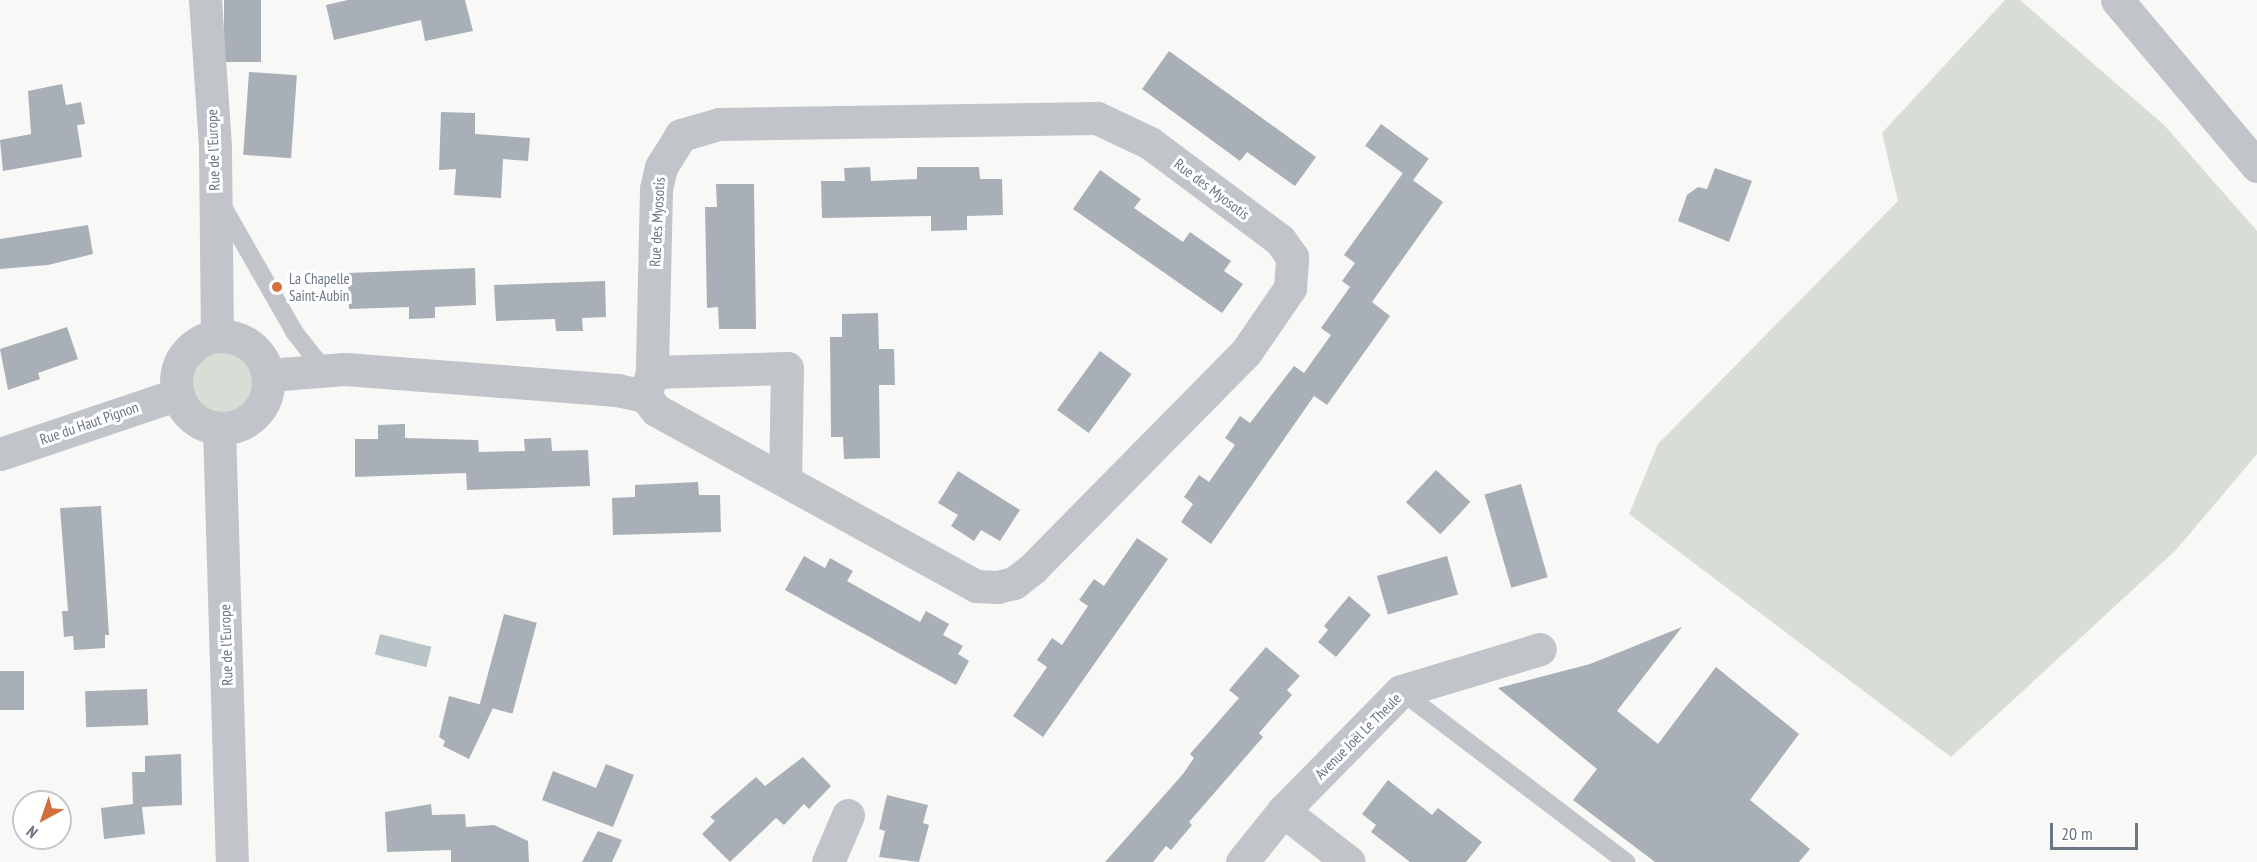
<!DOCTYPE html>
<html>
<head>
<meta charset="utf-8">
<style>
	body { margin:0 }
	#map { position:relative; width:2257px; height:862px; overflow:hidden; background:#f8f9f7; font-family:"PT Sans Narrow",sans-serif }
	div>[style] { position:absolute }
	.green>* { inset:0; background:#d8ddd6 }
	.round { border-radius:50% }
	.water>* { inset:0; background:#bac3c8; transform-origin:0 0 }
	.building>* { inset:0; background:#a9afb6; transform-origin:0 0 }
	.service>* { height:18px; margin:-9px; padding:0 9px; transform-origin:9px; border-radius:9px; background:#c1c4c8 }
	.minor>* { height:33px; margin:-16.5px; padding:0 16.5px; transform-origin:16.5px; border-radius:16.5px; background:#c1c4c8 }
	.tertiary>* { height:33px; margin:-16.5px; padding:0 16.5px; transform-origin:16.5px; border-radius:16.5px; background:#c1c4c8 }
	.tertiary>.ring { margin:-16.5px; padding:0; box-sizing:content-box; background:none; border:33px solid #c1c4c8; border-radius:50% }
	.dots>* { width:16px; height:16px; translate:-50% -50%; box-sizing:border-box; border:3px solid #fff; border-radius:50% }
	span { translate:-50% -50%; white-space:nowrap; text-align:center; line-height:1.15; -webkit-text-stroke:6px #fff; paint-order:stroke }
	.street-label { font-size:15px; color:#6b7684 }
	.poi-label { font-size:15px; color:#6b7684 }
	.left { translate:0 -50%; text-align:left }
	.north { position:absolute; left:12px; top:790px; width:60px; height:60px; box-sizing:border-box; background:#fff; border:2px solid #c4c8ce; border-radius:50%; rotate:220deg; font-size:16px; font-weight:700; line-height:24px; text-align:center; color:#6b7684 }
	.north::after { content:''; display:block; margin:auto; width:21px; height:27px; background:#d2703d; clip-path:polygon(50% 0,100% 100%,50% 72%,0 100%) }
	.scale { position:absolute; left:2050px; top:823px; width:88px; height:27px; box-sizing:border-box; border:3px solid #6b7684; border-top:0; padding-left:8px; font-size:18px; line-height:21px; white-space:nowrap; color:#6b7684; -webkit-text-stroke:4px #fff; paint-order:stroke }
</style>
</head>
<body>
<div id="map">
	<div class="green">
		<div style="clip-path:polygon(2005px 0,2020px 0,2164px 125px,2257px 231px,2257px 454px,2176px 550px,1951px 757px,1629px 514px,1658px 444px,1898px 201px,1882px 133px)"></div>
		<div class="round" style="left:191px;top:351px;width:62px;height:62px"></div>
	</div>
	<div class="water">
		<div style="left:380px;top:634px;width:53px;height:21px;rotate:14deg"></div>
	</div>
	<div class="building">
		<div style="left:224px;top:0;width:37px;height:62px"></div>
		<div style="clip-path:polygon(348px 0,465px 0,473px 31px,425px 41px,421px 20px,334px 40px,326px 5px)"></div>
		<div style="clip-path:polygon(1169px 51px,1316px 157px,1295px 186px,1247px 152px,1240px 161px,1142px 89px)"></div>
		<div style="left:249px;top:72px;width:48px;height:83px;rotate:4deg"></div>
		<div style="clip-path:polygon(62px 84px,66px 105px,81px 102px,85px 124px,77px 125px,82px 157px,3px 171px,0 140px,31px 134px,28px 91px)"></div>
		<div style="clip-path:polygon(441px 112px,475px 113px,475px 134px,530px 138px,528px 161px,503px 159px,501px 198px,454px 195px,456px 169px,439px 170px)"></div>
		<div style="left:1381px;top:124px;width:59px;height:27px;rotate:36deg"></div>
		<div style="clip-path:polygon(870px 167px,871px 181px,917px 179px,917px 167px,979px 167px,980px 179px,1002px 179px,1003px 215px,967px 216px,967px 230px,931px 231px,931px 216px,822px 218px,821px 181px,845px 181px,844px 168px)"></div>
		<div style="clip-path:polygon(1715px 168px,1752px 181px,1729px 242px,1678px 221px,1687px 195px,1698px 187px,1707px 189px)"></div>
		<div style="clip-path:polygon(1100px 170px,1141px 199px,1134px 208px,1183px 242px,1190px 232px,1231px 261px,1224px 271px,1243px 284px,1222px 313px,1073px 209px)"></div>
		<div style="clip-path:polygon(1403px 173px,1443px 202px,1372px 302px,1390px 316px,1327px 405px,1314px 396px,1211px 544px,1181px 522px,1193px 504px,1184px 497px,1199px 475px,1209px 482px,1235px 445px,1225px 438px,1240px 416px,1250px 423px,1294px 366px,1304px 373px,1331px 335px,1321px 328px,1350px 287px,1342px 281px,1355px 263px,1344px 255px)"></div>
		<div style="clip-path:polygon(716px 184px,754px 184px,756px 329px,719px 329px,718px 307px,707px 308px,705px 207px,717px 207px)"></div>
		<div style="clip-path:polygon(88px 225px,93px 254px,48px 265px,0 269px,0 239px)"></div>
		<div style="clip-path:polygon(475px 268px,476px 305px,435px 307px,435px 318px,409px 319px,409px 307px,349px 309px,348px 273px)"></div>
		<div style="clip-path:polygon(605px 281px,606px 317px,582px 318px,583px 331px,556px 331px,555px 319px,496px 321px,494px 285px)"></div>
		<div style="clip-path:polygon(878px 313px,879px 349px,894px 349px,895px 385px,879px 385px,880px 458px,844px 459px,843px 437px,831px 437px,830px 337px,842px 337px,842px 314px)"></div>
		<div style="clip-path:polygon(67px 327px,78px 359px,38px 373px,40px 379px,8px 390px,0 349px)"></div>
		<div style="left:1100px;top:351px;width:39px;height:73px;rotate:36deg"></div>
		<div style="clip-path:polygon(405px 424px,405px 438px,478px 440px,479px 452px,525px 451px,524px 439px,551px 438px,552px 451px,588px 450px,590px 486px,467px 490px,466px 473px,355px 477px,355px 439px,378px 439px,378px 425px)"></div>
		<div style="left:1436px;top:470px;width:47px;height:44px;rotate:43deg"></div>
		<div style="clip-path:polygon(958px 471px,1020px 510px,1000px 541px,981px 530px,974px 541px,951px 526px,958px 515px,938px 503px)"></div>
		<div style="clip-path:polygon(698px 482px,699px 495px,720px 495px,721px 532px,613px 535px,612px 498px,635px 497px,635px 485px)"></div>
		<div style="left:1521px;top:484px;width:97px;height:38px;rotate:74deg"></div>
		<div style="clip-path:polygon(101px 506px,109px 635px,105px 635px,105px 648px,74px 650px,73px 636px,64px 637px,62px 611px,68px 611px,60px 508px)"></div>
		<div style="clip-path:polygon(1137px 538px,1168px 559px,1043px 737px,1013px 716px,1047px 667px,1037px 660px,1052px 638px,1062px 645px,1088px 606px,1079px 600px,1094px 579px,1104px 586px)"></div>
		<div style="clip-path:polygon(804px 556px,825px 568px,830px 558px,853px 571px,847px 581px,920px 622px,926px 611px,949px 624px,943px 635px,963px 646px,958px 654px,969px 661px,956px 685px,785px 590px)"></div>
		<div style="left:1447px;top:556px;width:40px;height:73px;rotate:74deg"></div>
		<div style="clip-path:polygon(1349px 596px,1371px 615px,1336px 657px,1318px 642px,1328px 630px,1324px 626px)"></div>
		<div style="left:504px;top:614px;width:34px;height:94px;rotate:15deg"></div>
		<div style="clip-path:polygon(1682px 627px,1617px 711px,1658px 744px,1716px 667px,1799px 734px,1750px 800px,1810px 849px,1799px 862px,1655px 862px,1573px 800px,1597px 769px,1498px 688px,1590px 664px)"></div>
		<div style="clip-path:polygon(1266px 647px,1300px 676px,1287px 690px,1292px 695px,1259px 733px,1263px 737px,1189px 822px,1192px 825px,1171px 850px,1166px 846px,1153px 862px,1105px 862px,1183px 774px,1194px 758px,1190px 754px,1239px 698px,1229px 690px)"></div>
		<div style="left:0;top:671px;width:24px;height:39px"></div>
		<div style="left:147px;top:689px;width:36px;height:62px;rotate:88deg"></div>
		<div style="clip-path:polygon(449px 696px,493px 708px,469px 759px,443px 746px,445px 741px,439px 737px)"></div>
		<div style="clip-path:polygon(181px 754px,182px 805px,142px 807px,145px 834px,104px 839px,101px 808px,133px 804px,132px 772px,145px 772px,145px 756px)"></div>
		<div style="clip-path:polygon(803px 757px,831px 786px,809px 809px,804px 804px,784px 825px,776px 818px,730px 862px,702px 834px,715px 821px,710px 817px,756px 777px,765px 786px)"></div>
		<div style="clip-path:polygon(606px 764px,634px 775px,613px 827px,542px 800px,553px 771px,596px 788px)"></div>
		<div style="clip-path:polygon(1388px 780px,1432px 815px,1438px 808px,1482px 842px,1466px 862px,1410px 862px,1371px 832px,1376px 825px,1362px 814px)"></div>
		<div style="clip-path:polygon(887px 795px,928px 805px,923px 823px,929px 825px,919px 862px,879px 857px,885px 831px,879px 829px)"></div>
		<div style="clip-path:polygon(431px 804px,432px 815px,465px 814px,466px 827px,494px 825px,528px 841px,529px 862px,451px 862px,451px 850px,387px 852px,385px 812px)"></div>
		<div style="clip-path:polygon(598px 831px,622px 840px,612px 862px,582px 862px)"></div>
	</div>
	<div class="service">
		<div style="left:218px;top:198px;width:155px;rotate:60.3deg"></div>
		<div style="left:295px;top:333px;width:48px;rotate:51.7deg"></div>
		<div style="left:1401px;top:691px;width:283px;rotate:37.2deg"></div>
	</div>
	<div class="minor">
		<div style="left:652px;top:372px;width:135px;rotate:-1.7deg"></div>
		<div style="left:787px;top:368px;width:112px;rotate:91deg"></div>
		<div style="left:268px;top:375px;width:77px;rotate:-4.5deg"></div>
		<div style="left:345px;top:369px;width:273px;rotate:4.4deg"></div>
		<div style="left:617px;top:390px;width:29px;rotate:12deg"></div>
		<div style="left:645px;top:396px;width:18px;rotate:52deg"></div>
		<div style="left:656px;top:410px;width:365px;rotate:28.8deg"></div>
		<div style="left:976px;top:586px;width:21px;rotate:3deg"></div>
		<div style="left:997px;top:587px;width:17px;rotate:-13deg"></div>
		<div style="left:1014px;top:583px;width:23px;rotate:-38deg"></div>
		<div style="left:1032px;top:569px;width:305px;rotate:-45.4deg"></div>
		<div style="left:1246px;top:352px;width:78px;rotate:-55.5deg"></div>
		<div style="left:1290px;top:288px;width:31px;rotate:-86deg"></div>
		<div style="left:1292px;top:257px;width:21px;rotate:-125deg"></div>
		<div style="left:1280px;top:240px;width:162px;rotate:-143.3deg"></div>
		<div style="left:1150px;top:143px;width:59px;rotate:-154.7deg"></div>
		<div style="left:1097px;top:118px;width:378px;rotate:179.1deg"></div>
		<div style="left:719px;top:124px;width:40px;rotate:164deg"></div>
		<div style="left:681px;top:135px;width:38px;rotate:122deg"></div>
		<div style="left:661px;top:167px;width:23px;rotate:103deg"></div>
		<div style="left:656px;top:189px;width:183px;rotate:91.3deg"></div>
		<div style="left:652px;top:372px;width:25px;rotate:106deg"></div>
		<div style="left:0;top:454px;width:188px;rotate:-18.6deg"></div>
		<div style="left:1283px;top:811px;width:83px;rotate:37.7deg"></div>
		<div style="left:828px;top:862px;width:51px;rotate:-66.9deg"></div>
		<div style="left:1242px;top:862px;width:65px;rotate:-51.2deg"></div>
		<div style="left:1283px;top:811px;width:168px;rotate:-45.5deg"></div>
		<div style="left:1401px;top:691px;width:145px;rotate:-16.8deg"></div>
	</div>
	<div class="tertiary">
		<div style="left:205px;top:0;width:148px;rotate:86.1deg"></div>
		<div style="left:215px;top:148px;width:188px;rotate:89.4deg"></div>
		<div style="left:2117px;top:0;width:217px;rotate:49.9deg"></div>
		<div class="ring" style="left:176px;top:336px;width:59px;height:59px"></div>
		<div style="left:219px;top:428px;width:434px;rotate:88.3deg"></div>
	</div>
	<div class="dots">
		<div style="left:277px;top:287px;background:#d2703d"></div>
	</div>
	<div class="street-label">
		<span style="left:213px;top:150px;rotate:-92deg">Rue de l'Europe</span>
		<span style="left:1212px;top:189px;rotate:37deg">Rue des Myosotis</span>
		<span style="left:657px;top:222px;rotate:-87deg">Rue des Myosotis</span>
		<span style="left:89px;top:423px;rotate:-19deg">Rue du Haut Pignon</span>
		<span style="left:226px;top:645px;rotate:-92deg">Rue de l'Europe</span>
		<span style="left:1358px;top:736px;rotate:-45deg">Avenue Joël Le Theule</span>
	</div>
	<div class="poi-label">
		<span class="left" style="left:289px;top:287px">La Chapelle<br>Saint-Aubin</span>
	</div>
	<div class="north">N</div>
	<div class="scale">20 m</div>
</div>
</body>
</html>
